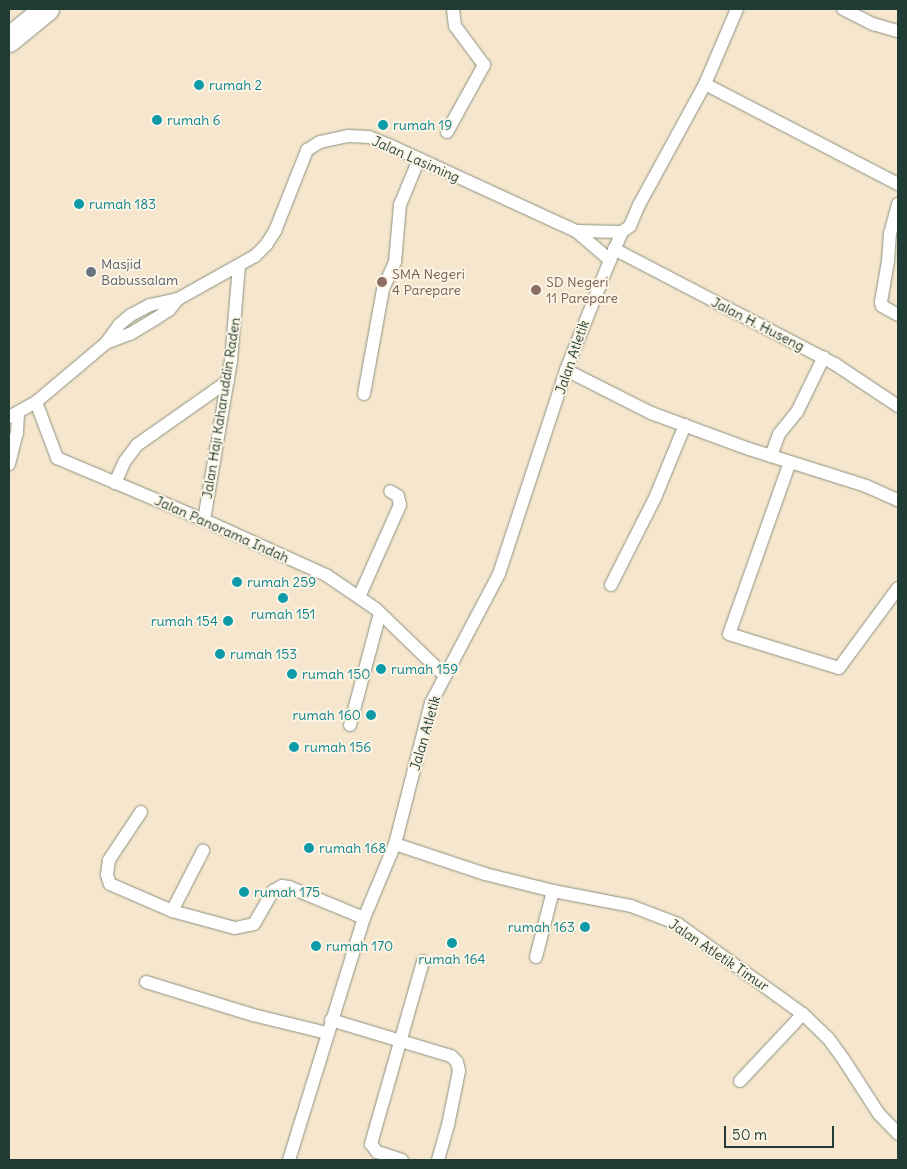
<!DOCTYPE html>
<html>
<head>
<meta charset="utf-8">
<style>
	body { margin:0 }
	#map { position:relative; width:907px; height:1169px; overflow:hidden; background:#f6e6cd; font-family:Delius,sans-serif }
	div>[style] { position:absolute }
	.roads { filter:drop-shadow(0 0 1px #8a9280) drop-shadow(0 0 1px #8a9280) }
	.street>* { height:12px; margin:-6px; padding:0 6px; transform-origin:6px; border-radius:6px; background:#fff }
	.highway>* { height:24px; margin:-12px; padding:0 12px; transform-origin:12px; border-radius:12px; background:#fff }
	.dots>* { width:14px; height:14px; translate:-50% -50%; box-sizing:border-box; border:2px solid #fcf5e5; border-radius:50% }
	span { translate:-50% -50%; white-space:nowrap; text-align:center; line-height:1.15; -webkit-text-stroke:4px #fcf5e5; paint-order:stroke }
	.culture-label { font-size:14px; color:#0d838f }
	.left { translate:0 -50%; text-align:left }
	.right { translate:-100% -50%; text-align:right }
	.street-label { font-size:14px; color:#1f3d34 }
	.worship-label { font-size:14px; color:#5b616d }
	.education-label { font-size:14px; color:#785e54 }
	.frame { position:absolute; inset:0; border:10px solid #1f3d34; pointer-events:none }
	.scale { position:absolute; left:724px; top:1126px; width:110px; height:22px; box-sizing:border-box; border:2px solid #1f3d34; border-top:0; padding-left:6px; font-size:15px; line-height:18px; white-space:nowrap; color:#1f3d34; -webkit-text-stroke:4px #fcf5e5; paint-order:stroke }
</style>
</head>
<body>
<div id="map">
	<div class="roads">
		<div class="street">
			<div style="left:843px;top:9px;width:34px;rotate:27deg"></div>
			<div style="left:873px;top:24px;width:26px;rotate:16deg"></div>
			<div style="left:705px;top:84px;width:217px;rotate:27.4deg"></div>
			<div style="left:447px;top:132px;width:77px;rotate:-61.1deg"></div>
			<div style="left:484px;top:65px;width:49px;rotate:-126.6deg"></div>
			<div style="left:455px;top:26px;width:17px;rotate:-97deg"></div>
			<div style="left:898px;top:204px;width:30px;rotate:105deg"></div>
			<div style="left:890px;top:233px;width:28px;rotate:94deg"></div>
			<div style="left:888px;top:261px;width:42px;rotate:99.7deg"></div>
			<div style="left:881px;top:302px;width:4px;rotate:76deg"></div>
			<div style="left:882px;top:306px;width:18px;rotate:29deg"></div>
			<div style="left:576px;top:231px;width:46px;rotate:1.2deg"></div>
			<div style="left:614px;top:249px;width:249px;rotate:27.5deg"></div>
			<div style="left:835px;top:364px;width:76px;rotate:33.7deg"></div>
			<div style="left:106px;top:343px;width:26px;rotate:-21deg"></div>
			<div style="left:130px;top:334px;width:29px;rotate:-31deg"></div>
			<div style="left:155px;top:319px;width:17px;rotate:-33deg"></div>
			<div style="left:169px;top:310px;width:14px;rotate:-51deg"></div>
			<div style="left:178px;top:299px;width:88px;rotate:-29.2deg"></div>
			<div style="left:255px;top:256px;width:16px;rotate:-45deg"></div>
			<div style="left:266px;top:245px;width:17px;rotate:-57deg"></div>
			<div style="left:275px;top:231px;width:87px;rotate:-68.4deg"></div>
			<div style="left:307px;top:150px;width:15px;rotate:-32deg"></div>
			<div style="left:320px;top:142px;width:29px;rotate:-12deg"></div>
			<div style="left:348px;top:136px;width:21px;rotate:3deg"></div>
			<div style="left:369px;top:137px;width:24px;rotate:22deg"></div>
			<div style="left:391px;top:146px;width:204px;rotate:24.7deg"></div>
			<div style="left:576px;top:231px;width:45px;rotate:40.5deg"></div>
			<div style="left:566px;top:370px;width:95px;rotate:26.8deg"></div>
			<div style="left:651px;top:413px;width:104px;rotate:20.2deg"></div>
			<div style="left:749px;top:449px;width:123px;rotate:17.5deg"></div>
			<div style="left:866px;top:486px;width:35px;rotate:24deg"></div>
			<div style="left:364px;top:394px;width:107px;rotate:-79.7deg"></div>
			<div style="left:383px;top:289px;width:30px;rotate:-66deg"></div>
			<div style="left:395px;top:262px;width:57px;rotate:-85deg"></div>
			<div style="left:400px;top:205px;width:50px;rotate:-67.6deg"></div>
			<div style="left:36px;top:402px;width:60px;rotate:69.4deg"></div>
			<div style="left:57px;top:458px;width:160px;rotate:22.9deg"></div>
			<div style="left:204px;top:520px;width:134px;rotate:24.3deg"></div>
			<div style="left:326px;top:575px;width:60px;rotate:34.2deg"></div>
			<div style="left:376px;top:609px;width:95px;rotate:44.1deg"></div>
			<div style="left:9px;top:417px;width:31px;rotate:-29deg"></div>
			<div style="left:36px;top:402px;width:92px;rotate:-40.1deg"></div>
			<div style="left:106px;top:343px;width:22px;rotate:-54deg"></div>
			<div style="left:119px;top:325px;width:16px;rotate:-40deg"></div>
			<div style="left:131px;top:315px;width:21px;rotate:-28deg"></div>
			<div style="left:150px;top:305px;width:29px;rotate:-12deg"></div>
			<div style="left:771px;top:456px;width:23px;rotate:-70deg"></div>
			<div style="left:779px;top:434px;width:28px;rotate:-51deg"></div>
			<div style="left:797px;top:412px;width:61px;rotate:-63.9deg"></div>
			<div style="left:790px;top:462px;width:182px;rotate:109.5deg"></div>
			<div style="left:729px;top:634px;width:115px;rotate:17.2deg"></div>
			<div style="left:839px;top:668px;width:99px;rotate:-53.6deg"></div>
			<div style="left:9px;top:464px;width:32px;rotate:-76deg"></div>
			<div style="left:17px;top:433px;width:20px;rotate:-87deg"></div>
			<div style="left:115px;top:483px;width:24px;rotate:-66deg"></div>
			<div style="left:125px;top:461px;width:20px;rotate:-53deg"></div>
			<div style="left:137px;top:445px;width:111px;rotate:-35.1deg"></div>
			<div style="left:204px;top:520px;width:161px;rotate:-80.4deg"></div>
			<div style="left:231px;top:361px;width:95px;rotate:-85.2deg"></div>
			<div style="left:611px;top:585px;width:97px;rotate:-63.2deg"></div>
			<div style="left:655px;top:498px;width:79px;rotate:-67.7deg"></div>
			<div style="left:359px;top:597px;width:101px;rotate:-66deg"></div>
			<div style="left:400px;top:505px;width:9px;rotate:-103deg"></div>
			<div style="left:398px;top:496px;width:9px;rotate:-148deg"></div>
			<div style="left:350px;top:725px;width:116px;rotate:-75deg"></div>
			<div style="left:141px;top:812px;width:58px;rotate:123.7deg"></div>
			<div style="left:109px;top:860px;width:15px;rotate:98deg"></div>
			<div style="left:107px;top:875px;width:9px;rotate:72deg"></div>
			<div style="left:110px;top:884px;width:68px;rotate:23.5deg"></div>
			<div style="left:172px;top:911px;width:65px;rotate:15.1deg"></div>
			<div style="left:235px;top:928px;width:19px;rotate:-12deg"></div>
			<div style="left:254px;top:924px;width:38px;rotate:-60deg"></div>
			<div style="left:273px;top:891px;width:10px;rotate:-29deg"></div>
			<div style="left:282px;top:886px;width:7px;rotate:8deg"></div>
			<div style="left:289px;top:887px;width:81px;rotate:22.5deg"></div>
			<div style="left:395px;top:844px;width:95px;rotate:18.4deg"></div>
			<div style="left:485px;top:874px;width:70px;rotate:14deg"></div>
			<div style="left:553px;top:891px;width:79px;rotate:10.9deg"></div>
			<div style="left:631px;top:906px;width:50px;rotate:21deg"></div>
			<div style="left:678px;top:924px;width:154px;rotate:35.8deg"></div>
			<div style="left:803px;top:1014px;width:35px;rotate:44deg"></div>
			<div style="left:828px;top:1038px;width:27px;rotate:54deg"></div>
			<div style="left:844px;top:1060px;width:64px;rotate:57.1deg"></div>
			<div style="left:879px;top:1114px;width:28px;rotate:46deg"></div>
			<div style="left:172px;top:911px;width:68px;rotate:-62.7deg"></div>
			<div style="left:536px;top:957px;width:68px;rotate:-75.6deg"></div>
			<div style="left:146px;top:982px;width:112px;rotate:17.1deg"></div>
			<div style="left:253px;top:1015px;width:76px;rotate:13.7deg"></div>
			<div style="left:331px;top:1020px;width:125px;rotate:16.7deg"></div>
			<div style="left:451px;top:1056px;width:8px;rotate:45deg"></div>
			<div style="left:457px;top:1062px;width:9px;rotate:77deg"></div>
			<div style="left:459px;top:1071px;width:55px;rotate:101.5deg"></div>
			<div style="left:448px;top:1125px;width:36px;rotate:106deg"></div>
			<div style="left:740px;top:1081px;width:92px;rotate:-46.8deg"></div>
			<div style="left:289px;top:1160px;width:253px;rotate:-72.8deg"></div>
			<div style="left:364px;top:918px;width:80px;rotate:-67.3deg"></div>
			<div style="left:395px;top:844px;width:146px;rotate:-75.7deg"></div>
			<div style="left:431px;top:703px;width:146px;rotate:-62.2deg"></div>
			<div style="left:499px;top:574px;width:215px;rotate:-71.8deg"></div>
			<div style="left:566px;top:370px;width:118px;rotate:-68.2deg"></div>
			<div style="left:610px;top:260px;width:30px;rotate:-67deg"></div>
			<div style="left:622px;top:232px;width:10px;rotate:-37deg"></div>
			<div style="left:630px;top:226px;width:23px;rotate:-67deg"></div>
			<div style="left:639px;top:205px;width:138px;rotate:-61.4deg"></div>
			<div style="left:705px;top:84px;width:82px;rotate:-66.9deg"></div>
			<div style="left:402px;top:1160px;width:26px;rotate:-162deg"></div>
			<div style="left:377px;top:1152px;width:10px;rotate:-127deg"></div>
			<div style="left:371px;top:1144px;width:190px;rotate:-74.1deg"></div>
		</div>
		<div class="highway">
			<div style="left:9px;top:40px;width:49px;rotate:-39.2deg"></div>
		</div>
	</div>
	<div class="dots">
		<div style="left:199px;top:85px;background:#0f9aa8"></div>
		<div style="left:157px;top:120px;background:#0f9aa8"></div>
		<div style="left:383px;top:125px;background:#0f9aa8"></div>
		<div style="left:79px;top:204px;background:#0f9aa8"></div>
		<div style="left:91px;top:272px;background:#6b7280"></div>
		<div style="left:382px;top:282px;background:#8d6e63"></div>
		<div style="left:536px;top:290px;background:#8d6e63"></div>
		<div style="left:237px;top:582px;background:#0f9aa8"></div>
		<div style="left:283px;top:598px;background:#0f9aa8"></div>
		<div style="left:228px;top:621px;background:#0f9aa8"></div>
		<div style="left:220px;top:654px;background:#0f9aa8"></div>
		<div style="left:381px;top:669px;background:#0f9aa8"></div>
		<div style="left:292px;top:674px;background:#0f9aa8"></div>
		<div style="left:371px;top:715px;background:#0f9aa8"></div>
		<div style="left:294px;top:747px;background:#0f9aa8"></div>
		<div style="left:309px;top:848px;background:#0f9aa8"></div>
		<div style="left:244px;top:892px;background:#0f9aa8"></div>
		<div style="left:585px;top:927px;background:#0f9aa8"></div>
		<div style="left:452px;top:943px;background:#0f9aa8"></div>
		<div style="left:316px;top:946px;background:#0f9aa8"></div>
	</div>
	<div class="culture-label">
		<span class="left" style="left:209px;top:85px">rumah 2</span>
		<span class="left" style="left:167px;top:120px">rumah 6</span>
		<span class="left" style="left:393px;top:125px">rumah 19</span>
		<span class="left" style="left:89px;top:204px">rumah 183</span>
		<span class="left" style="left:247px;top:582px">rumah 259</span>
		<span style="left:283px;top:614px">rumah 151</span>
		<span class="right" style="left:218px;top:621px">rumah 154</span>
		<span class="left" style="left:230px;top:654px">rumah 153</span>
		<span class="left" style="left:391px;top:669px">rumah 159</span>
		<span class="left" style="left:302px;top:674px">rumah 150</span>
		<span class="right" style="left:361px;top:715px">rumah 160</span>
		<span class="left" style="left:304px;top:747px">rumah 156</span>
		<span class="left" style="left:319px;top:848px">rumah 168</span>
		<span class="left" style="left:254px;top:892px">rumah 175</span>
		<span class="right" style="left:575px;top:927px">rumah 163</span>
		<span class="left" style="left:326px;top:946px">rumah 170</span>
		<span style="left:452px;top:959px">rumah 164</span>
	</div>
	<div class="street-label">
		<span style="left:416px;top:159px;rotate:24deg">Jalan Lasiming</span>
		<span style="left:758px;top:324px;rotate:27deg">Jalan H. Huseng</span>
		<span style="left:572px;top:357px;rotate:-71deg">Jalan Atletik</span>
		<span style="left:221px;top:408px;rotate:-81deg">Jalan Haji Kaharuddin Raden</span>
		<span style="left:222px;top:529px;rotate:24deg">Jalan Panorama Indah</span>
		<span style="left:425px;top:733px;rotate:-74deg">Jalan Atletik</span>
		<span style="left:719px;top:955px;rotate:34deg">Jalan Atletik Timur</span>
	</div>
	<div class="worship-label">
		<span class="left" style="left:101px;top:272px">Masjid<br>Babussalam</span>
	</div>
	<div class="education-label">
		<span class="left" style="left:392px;top:282px">SMA Negeri<br>4 Parepare</span>
		<span class="left" style="left:546px;top:290px">SD Negeri<br>11 Parepare</span>
	</div>
	<div class="frame"></div>
	<div class="scale">50 m</div>
</div>
</body>
</html>
